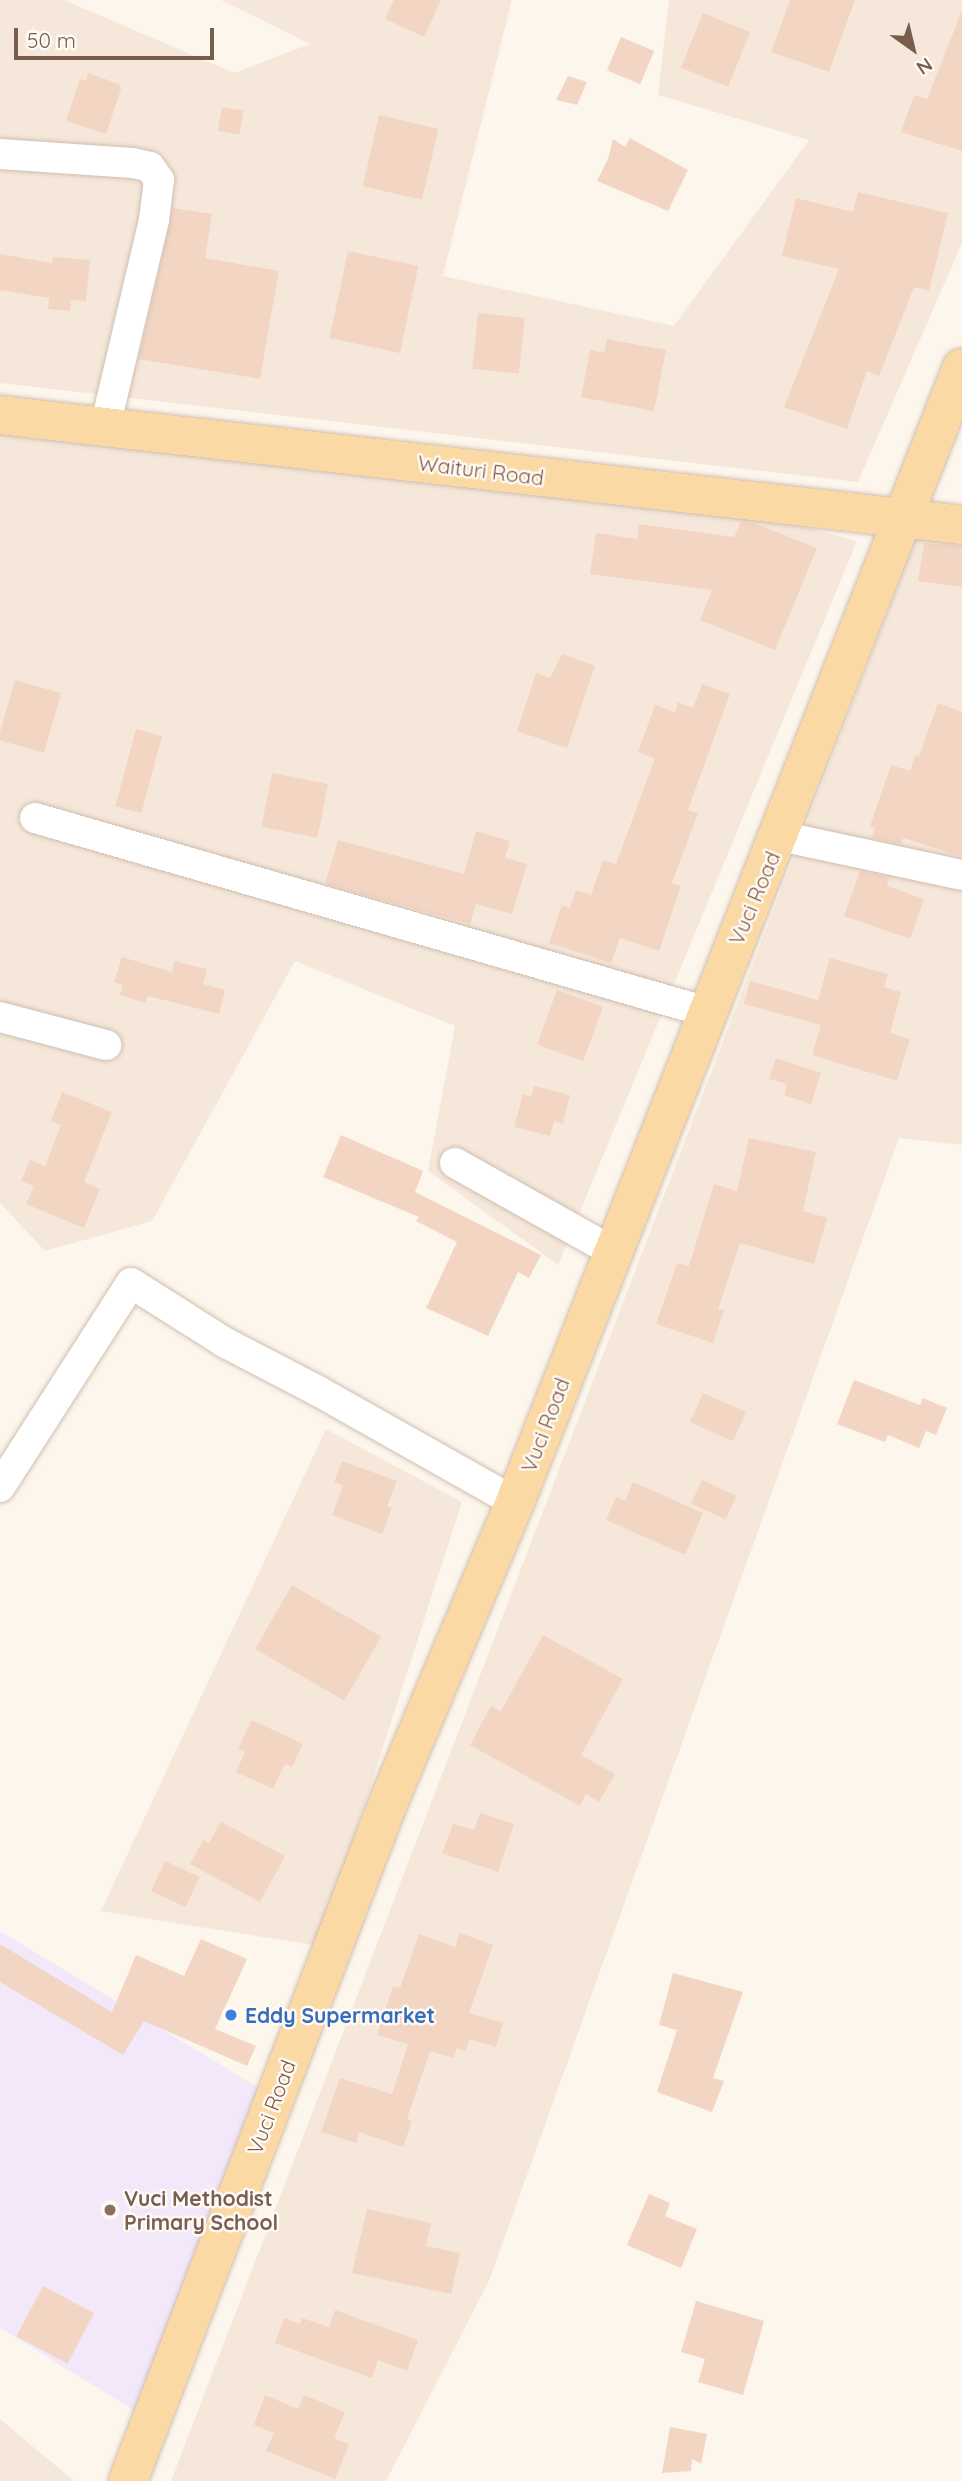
<!DOCTYPE html>
<html>
<head>
<meta charset="utf-8">
<style>
	body { margin:0 }
	#map { position:relative; width:962px; height:2481px; overflow:hidden; background:#fdf6ec; font-family:Quicksand,sans-serif }
	div>[style] { position:absolute }
	.residential>* { inset:0; background:#f5e8da }
	.education>* { inset:0; background:#f3e8fa }
	.building>* { inset:0; background:#f3d5c3; transform-origin:0 0 }
	.roads { filter:drop-shadow(0 0 2px #d1beb0) drop-shadow(0 0 2px #d1beb0) }
	.minor>* { height:30px; margin:-15px; padding:0 15px; transform-origin:15px; border-radius:15px; background:#fff }
	.major>* { height:38px; margin:-19px; padding:0 19px; transform-origin:19px; border-radius:19px; background:#fbd9a5 }
	.dots>* { width:19px; height:19px; translate:-50% -50%; box-sizing:border-box; border:4px solid #fffaf3; border-radius:50% }
	span { translate:-50% -50%; white-space:nowrap; text-align:center; line-height:1.15; -webkit-text-stroke:5px #fffaf3; paint-order:stroke }
	.street-label { font-size:21px; color:#7a5c4d }
	.shop-label { font-size:21px; color:#366cbe; font-weight:700 }
	.left { translate:0 -50%; text-align:left }
	.education-label { font-size:21px; color:#785e54; font-weight:700 }
	.north { position:absolute; left:878px; top:14px; width:70px; height:70px; -webkit-text-stroke:5px #fffaf3; paint-order:stroke; rotate:146deg; font-size:19px; font-weight:700; line-height:28px; text-align:center; color:#7a5c4d }
	.north::after { content:''; display:block; margin:auto; width:24px; height:32px; background:#7a5c4d; clip-path:polygon(50% 0,100% 100%,50% 72%,0 100%) }
	.scale { position:absolute; left:14px; top:28px; width:200px; height:32px; box-sizing:border-box; border:4px solid #7a5c4d; border-top:0; padding-left:9px; font-size:21px; line-height:24px; white-space:nowrap; color:#7a5c4d; -webkit-text-stroke:5px #fffaf3; paint-order:stroke }
</style>
</head>
<body>
<div id="map">
	<div class="residential">
		<div style="clip-path:polygon(0 0,64px 0,234px 73px,310px 44px,221px 0,512px 0,443px 276px,674px 326px,809px 140px,658px 95px,669px 0,962px 0,962px 243px,858px 482px,0 383px)"></div>
		<div style="clip-path:polygon(0 427px,735px 508px,857px 541px,558px 1265px,428px 1171px,455px 1026px,295px 961px,152px 1221px,45px 1251px,0 1203px)"></div>
		<div style="clip-path:polygon(917px 536px,962px 543px,962px 1145px,899px 1138px,489px 2281px,386px 2481px,171px 2481px)"></div>
		<div style="clip-path:polygon(326px 1429px,462px 1502px,319px 1946px,101px 1911px)"></div>
		<div style="clip-path:polygon(0 2419px,74px 2481px,0 2481px)"></div>
	</div>
	<div class="education">
		<div style="clip-path:polygon(0 1931px,266px 2092px,142px 2415px,0 2328px)"></div>
	</div>
	<div class="building">
		<div style="clip-path:polygon(394px 0,441px 0,424px 37px,385px 19px)"></div>
		<div style="clip-path:polygon(790px 0,855px 0,829px 72px,771px 52px)"></div>
		<div style="left:703px;top:13px;width:51px;height:59px;rotate:22deg"></div>
		<div style="clip-path:polygon(961px 13px,962px 13px,962px 151px,901px 132px,914px 95px,927px 99px)"></div>
		<div style="left:621px;top:37px;width:36px;height:36px;rotate:23deg"></div>
		<div style="clip-path:polygon(88px 73px,119px 84px,121px 89px,106px 134px,66px 121px,80px 79px,86px 81px)"></div>
		<div style="clip-path:polygon(568px 76px,587px 82px,577px 105px,556px 100px)"></div>
		<div style="left:222px;top:107px;width:22px;height:24px;rotate:10deg"></div>
		<div style="left:379px;top:115px;width:61px;height:73px;rotate:13deg"></div>
		<div style="clip-path:polygon(630px 138px,688px 170px,668px 211px,597px 181px,608px 159px,613px 139px,625px 147px)"></div>
		<div style="clip-path:polygon(858px 192px,948px 213px,929px 291px,914px 287px,879px 376px,867px 371px,847px 429px,784px 407px,839px 269px,782px 256px,796px 198px,853px 212px)"></div>
		<div style="clip-path:polygon(173px 208px,212px 214px,205px 258px,279px 271px,260px 379px,139px 359px)"></div>
		<div style="left:348px;top:251px;width:72px;height:89px;rotate:12deg"></div>
		<div style="clip-path:polygon(0 254px,52px 263px,53px 257px,90px 260px,86px 301px,71px 300px,70px 311px,48px 309px,49px 298px,0 290px)"></div>
		<div style="left:478px;top:313px;width:47px;height:56px;rotate:6deg"></div>
		<div style="clip-path:polygon(607px 339px,666px 350px,654px 411px,581px 397px,590px 350px,604px 353px)"></div>
		<div style="clip-path:polygon(741px 522px,756px 524px,817px 548px,775px 650px,700px 620px,712px 590px,590px 574px,596px 533px,637px 539px,639px 524px,734px 537px)"></div>
		<div style="clip-path:polygon(924px 543px,962px 546px,962px 587px,918px 581px)"></div>
		<div style="clip-path:polygon(562px 654px,595px 666px,567px 748px,517px 731px,536px 673px,550px 678px)"></div>
		<div style="left:15px;top:680px;width:48px;height:62px;rotate:16deg"></div>
		<div style="clip-path:polygon(702px 684px,730px 694px,688px 810px,698px 813px,672px 883px,681px 886px,659px 951px,620px 938px,611px 963px,549px 943px,562px 905px,570px 908px,576px 890px,591px 895px,603px 860px,616px 864px,655px 758px,638px 752px,655px 705px,675px 712px,678px 702px,693px 708px)"></div>
		<div style="clip-path:polygon(938px 703px,962px 712px,962px 857px,903px 838px,901px 844px,872px 838px,875px 828px,870px 826px,891px 765px,910px 771px,915px 755px,919px 756px)"></div>
		<div style="left:136px;top:729px;width:27px;height:80px;rotate:15deg"></div>
		<div style="left:272px;top:773px;width:57px;height:55px;rotate:11deg"></div>
		<div style="clip-path:polygon(476px 831px,510px 841px,505px 858px,527px 864px,512px 914px,476px 904px,470px 924px,325px 884px,338px 840px,464px 874px)"></div>
		<div style="clip-path:polygon(860px 871px,889px 877px,887px 886px,924px 899px,910px 939px,844px 916px)"></div>
		<div style="clip-path:polygon(122px 957px,172px 972px,174px 961px,207px 969px,203px 984px,225px 990px,219px 1014px,148px 996px,145px 1003px,120px 995px,123px 985px,114px 982px)"></div>
		<div style="clip-path:polygon(830px 958px,888px 974px,884px 987px,901px 992px,890px 1033px,910px 1039px,897px 1081px,812px 1055px,821px 1025px,744px 1004px,750px 981px,818px 1000px)"></div>
		<div style="left:557px;top:990px;width:49px;height:58px;rotate:20deg"></div>
		<div style="clip-path:polygon(776px 1058px,821px 1073px,811px 1104px,784px 1095px,787px 1084px,769px 1079px)"></div>
		<div style="clip-path:polygon(534px 1086px,570px 1095px,563px 1124px,554px 1121px,550px 1136px,514px 1127px,523px 1094px,531px 1097px)"></div>
		<div style="clip-path:polygon(62px 1092px,112px 1112px,84px 1182px,100px 1189px,84px 1228px,26px 1204px,34px 1186px,21px 1181px,30px 1160px,45px 1166px,61px 1125px,51px 1121px)"></div>
		<div style="clip-path:polygon(341px 1135px,423px 1171px,415px 1192px,541px 1255px,529px 1278px,518px 1272px,488px 1336px,426px 1308px,457px 1242px,416px 1221px,419px 1217px,323px 1177px)"></div>
		<div style="clip-path:polygon(749px 1138px,816px 1152px,803px 1211px,827px 1218px,814px 1264px,740px 1243px,718px 1309px,724px 1310px,713px 1343px,656px 1324px,677px 1263px,689px 1266px,714px 1184px,737px 1191px)"></div>
		<div style="clip-path:polygon(854px 1380px,920px 1405px,923px 1398px,947px 1408px,936px 1435px,926px 1431px,919px 1448px,888px 1435px,885px 1442px,837px 1424px)"></div>
		<div style="left:703px;top:1393px;width:47px;height:32px;rotate:24deg"></div>
		<div style="clip-path:polygon(342px 1461px,397px 1481px,387px 1506px,392px 1508px,382px 1534px,332px 1515px,343px 1486px,334px 1482px)"></div>
		<div style="left:702px;top:1480px;width:38px;height:26px;rotate:25deg"></div>
		<div style="clip-path:polygon(633px 1482px,703px 1513px,685px 1555px,606px 1520px,616px 1497px,625px 1501px)"></div>
		<div style="left:292px;top:1585px;width:103px;height:74px;rotate:30deg"></div>
		<div style="clip-path:polygon(543px 1635px,623px 1679px,581px 1755px,615px 1774px,599px 1802px,586px 1794px,580px 1806px,470px 1745px,491px 1706px,501px 1711px)"></div>
		<div style="clip-path:polygon(252px 1720px,303px 1744px,292px 1767px,285px 1764px,273px 1789px,236px 1772px,245px 1752px,238px 1748px)"></div>
		<div style="clip-path:polygon(480px 1813px,514px 1824px,498px 1872px,442px 1853px,453px 1824px,474px 1830px)"></div>
		<div style="clip-path:polygon(221px 1822px,285px 1856px,260px 1902px,190px 1864px,203px 1840px,209px 1843px)"></div>
		<div style="left:165px;top:1861px;width:38px;height:33px;rotate:25deg"></div>
		<div style="clip-path:polygon(460px 1933px,493px 1945px,469px 2013px,503px 2023px,496px 2047px,469px 2039px,466px 2051px,457px 2048px,453px 2058px,430px 2051px,407px 2119px,412px 2121px,403px 2147px,359px 2132px,356px 2143px,321px 2132px,340px 2078px,392px 2094px,408px 2044px,377px 2035px,393px 1986px,400px 1988px,419px 1934px,455px 1947px)"></div>
		<div style="clip-path:polygon(201px 1939px,247px 1959px,215px 2029px,256px 2046px,247px 2066px,144px 2021px,123px 2055px,0 1982px,0 1944px,112px 2012px,136px 1955px,184px 1976px)"></div>
		<div style="clip-path:polygon(673px 1973px,743px 1992px,713px 2078px,724px 2081px,712px 2112px,657px 2092px,677px 2030px,659px 2025px)"></div>
		<div style="clip-path:polygon(649px 2194px,670px 2203px,665px 2216px,697px 2229px,681px 2268px,627px 2245px)"></div>
		<div style="clip-path:polygon(367px 2209px,431px 2223px,426px 2246px,460px 2253px,451px 2294px,352px 2273px)"></div>
		<div style="left:43px;top:2286px;width:58px;height:57px;rotate:28deg"></div>
		<div style="clip-path:polygon(696px 2301px,764px 2321px,743px 2395px,698px 2382px,705px 2359px,681px 2352px)"></div>
		<div style="clip-path:polygon(335px 2310px,418px 2340px,407px 2371px,378px 2360px,372px 2378px,275px 2343px,284px 2318px,300px 2324px,302px 2318px,329px 2327px)"></div>
		<div style="clip-path:polygon(265px 2395px,298px 2409px,304px 2395px,345px 2412px,334px 2438px,349px 2444px,335px 2479px,266px 2451px,274px 2433px,254px 2425px)"></div>
		<div style="clip-path:polygon(670px 2427px,707px 2434px,701px 2464px,692px 2459px,691px 2471px,662px 2473px)"></div>
	</div>
	<div class="roads">
		<div class="minor">
			<div style="left:0;top:154px;width:133px;rotate:3.9deg"></div>
			<div style="left:133px;top:163px;width:17px;rotate:13deg"></div>
			<div style="left:150px;top:167px;width:16px;rotate:55deg"></div>
			<div style="left:159px;top:180px;width:40px;rotate:97.1deg"></div>
			<div style="left:154px;top:220px;width:213px;rotate:103.3deg"></div>
			<div style="left:35px;top:818px;width:699px;rotate:16.1deg"></div>
			<div style="left:780px;top:836px;width:186px;rotate:12.1deg"></div>
			<div style="left:0;top:1017px;width:110px;rotate:14.8deg"></div>
			<div style="left:455px;top:1163px;width:180px;rotate:29.3deg"></div>
			<div style="left:0;top:1487px;width:242px;rotate:-57.3deg"></div>
			<div style="left:131px;top:1283px;width:110px;rotate:32.4deg"></div>
			<div style="left:224px;top:1342px;width:106px;rotate:27.5deg"></div>
			<div style="left:318px;top:1391px;width:226px;rotate:29.4deg"></div>
		</div>
		<div class="major">
			<div style="left:0;top:415px;width:968px;rotate:6.52deg"></div>
			<div style="left:128px;top:2481px;width:732px;rotate:-69.01deg"></div>
			<div style="left:390px;top:1798px;width:321px;rotate:-67.1deg"></div>
			<div style="left:515px;top:1502px;width:1219px;rotate:-68.49deg"></div>
		</div>
	</div>
	<div class="dots">
		<div style="left:231px;top:2015px;background:#3f7fe0"></div>
		<div style="left:110px;top:2210px;background:#8d6e63"></div>
	</div>
	<div class="street-label">
		<span style="left:481px;top:470px;rotate:7deg">Waituri Road</span>
		<span style="left:754px;top:898px;rotate:-67deg">Vuci Road</span>
		<span style="left:545px;top:1425px;rotate:-69deg">Vuci Road</span>
		<span style="left:271px;top:2107px;rotate:-69deg">Vuci Road</span>
	</div>
	<div class="shop-label">
		<span class="left" style="left:245px;top:2015px">Eddy Supermarket</span>
	</div>
	<div class="education-label">
		<span class="left" style="left:124px;top:2210px">Vuci Methodist<br>Primary School</span>
	</div>
	<div class="north">N</div>
	<div class="scale">50 m</div>
</div>
</body>
</html>
